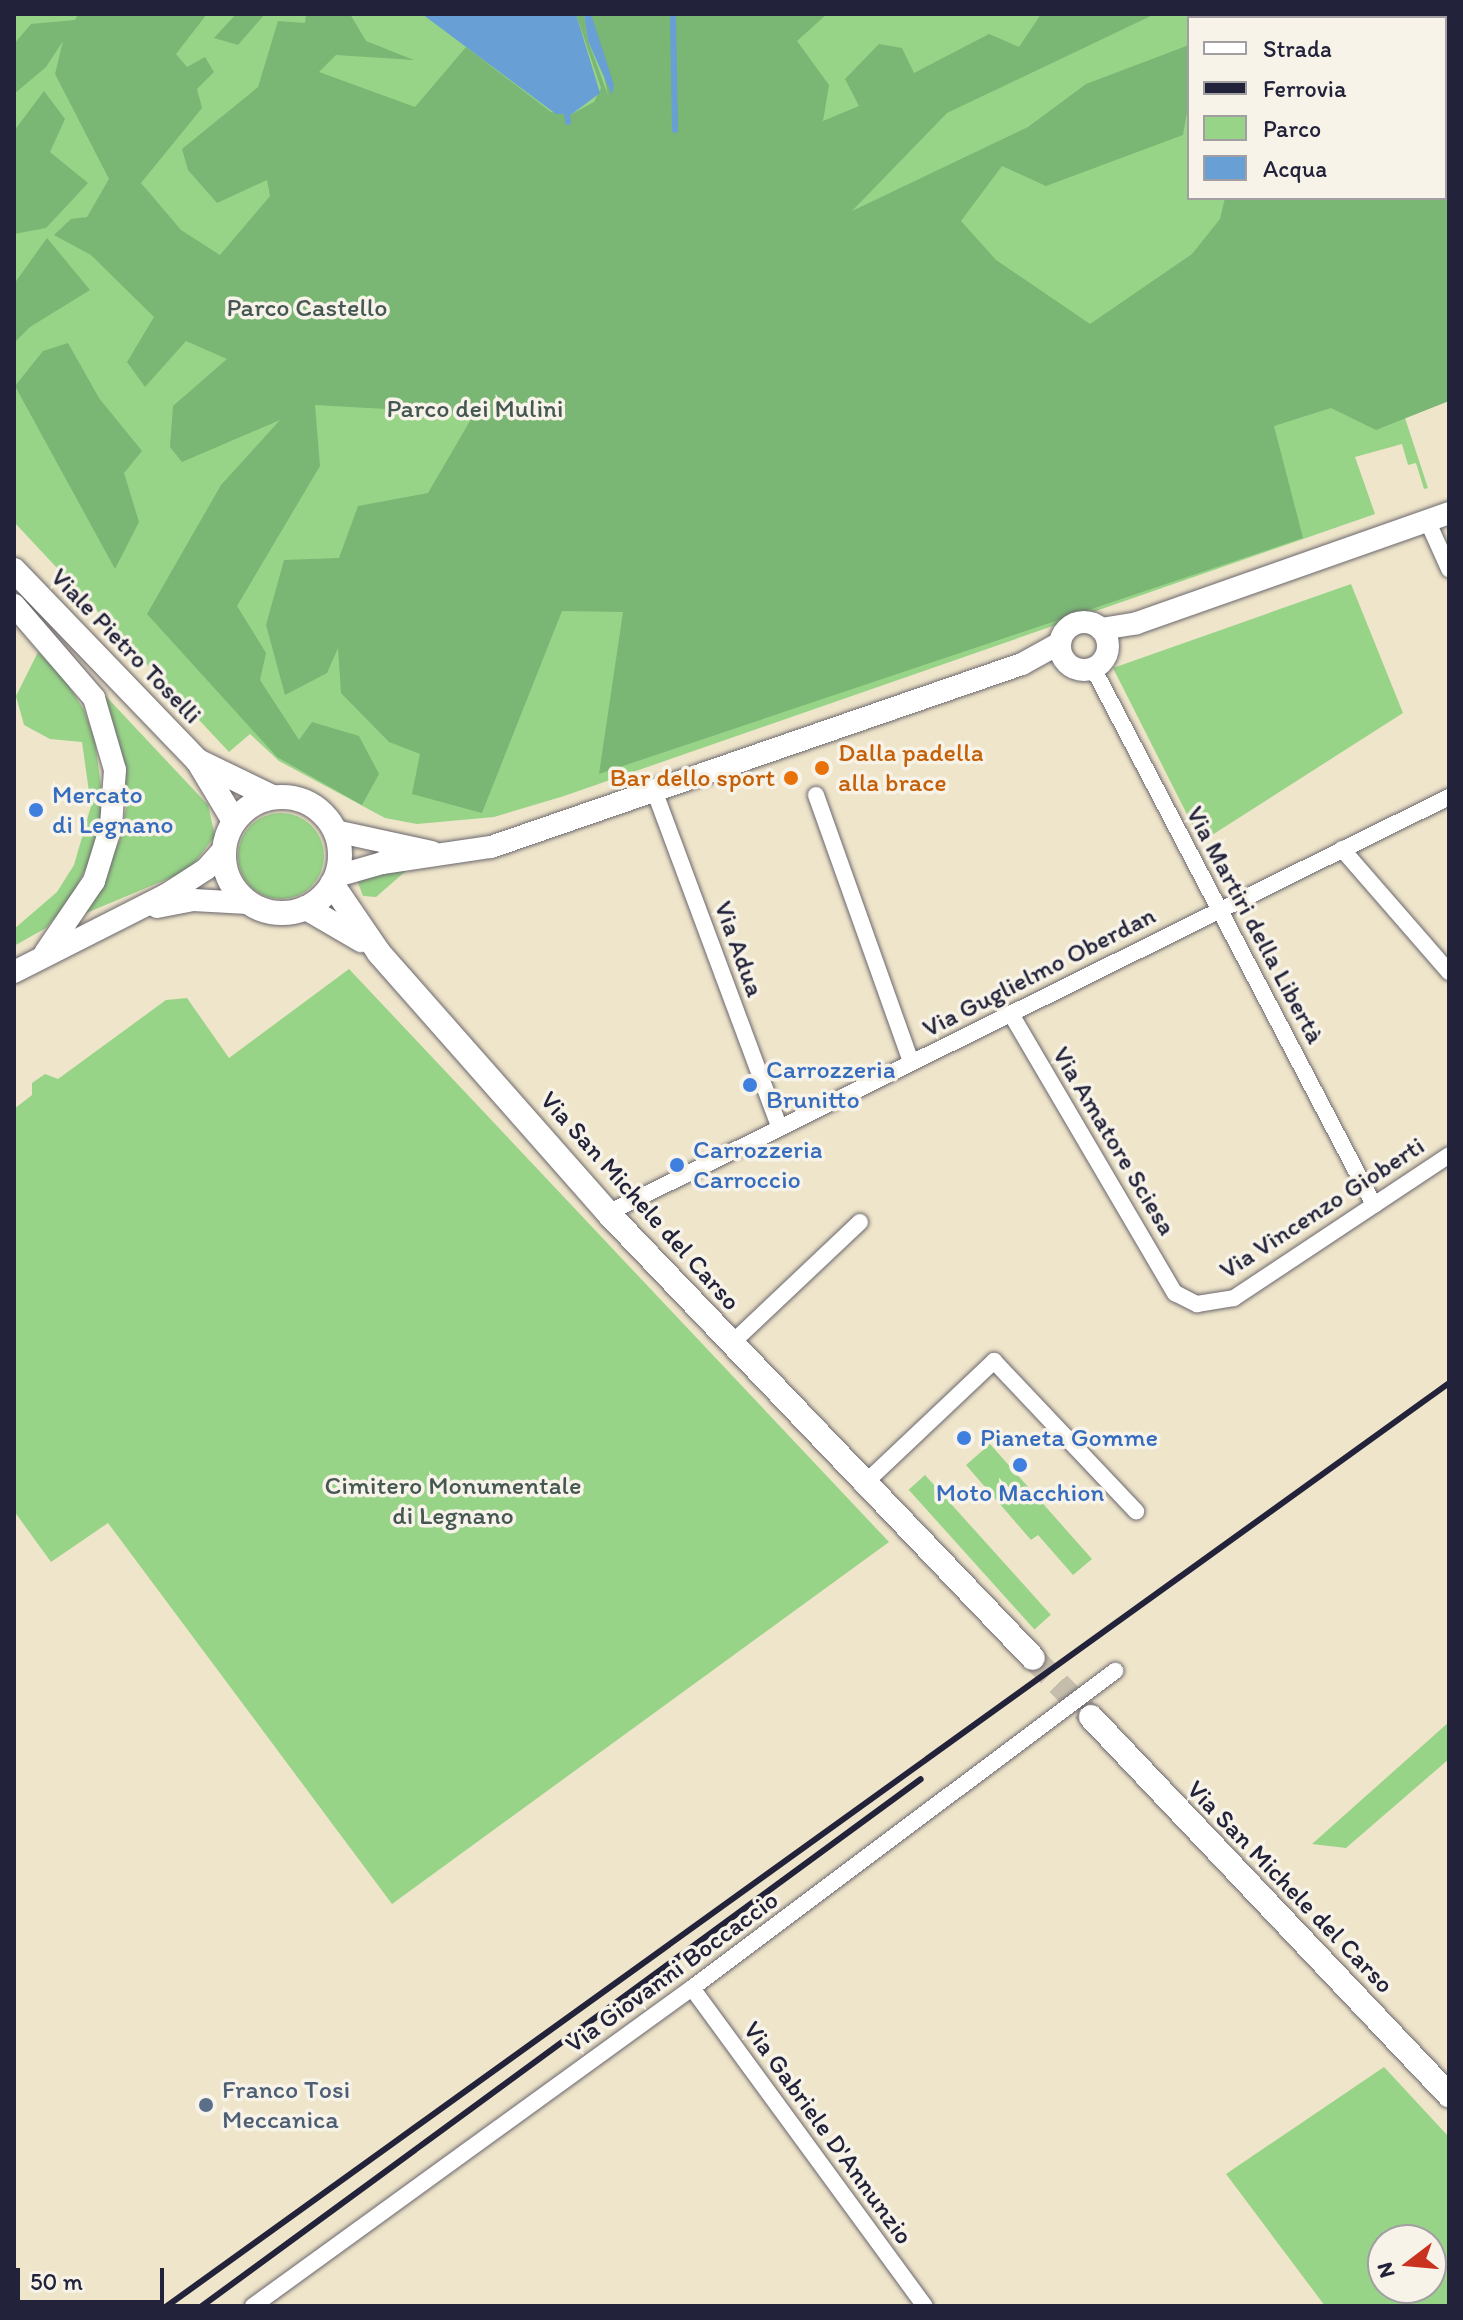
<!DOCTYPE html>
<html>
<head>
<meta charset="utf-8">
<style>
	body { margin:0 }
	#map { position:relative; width:1463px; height:2320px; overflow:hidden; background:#efe5ca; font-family:Itim,sans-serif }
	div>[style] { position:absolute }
	.green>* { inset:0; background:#98d488; transform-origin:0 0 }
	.round { border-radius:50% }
	.forest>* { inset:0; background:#7ab674; transform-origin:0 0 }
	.water>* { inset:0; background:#689fd5 }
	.stream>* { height:6px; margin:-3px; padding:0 3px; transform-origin:3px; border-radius:3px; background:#689fd5 }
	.primary-tunnel>* { height:24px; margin-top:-12px; transform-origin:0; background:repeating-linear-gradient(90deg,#c6bead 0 24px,transparent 0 36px) }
	.roads { filter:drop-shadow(0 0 2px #6a666d) drop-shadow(0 0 2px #6a666d) }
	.street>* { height:16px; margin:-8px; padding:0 8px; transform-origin:8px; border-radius:8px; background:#fff }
	.secondary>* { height:22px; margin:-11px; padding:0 11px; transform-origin:11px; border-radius:11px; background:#fff }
	.secondary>.ring { margin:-11px; padding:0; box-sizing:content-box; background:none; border:22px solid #fff; border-radius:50% }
	.primary>* { height:24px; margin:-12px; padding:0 12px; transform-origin:12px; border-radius:12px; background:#fff }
	.primary>.ring { margin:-12px; padding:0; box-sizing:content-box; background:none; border:24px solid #fff; border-radius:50% }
	.rail>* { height:6px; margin:-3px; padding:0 3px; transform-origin:3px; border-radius:3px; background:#22223b }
	.dots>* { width:22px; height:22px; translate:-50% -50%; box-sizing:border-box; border:4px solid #f7f3e8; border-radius:50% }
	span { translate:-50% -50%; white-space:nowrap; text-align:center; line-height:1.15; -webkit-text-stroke:7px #f7f3e8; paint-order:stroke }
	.park-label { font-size:26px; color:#455752 }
	.street-label { font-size:26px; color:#22223b }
	.food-label { font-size:26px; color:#c56008 }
	.left { translate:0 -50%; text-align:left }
	.right { translate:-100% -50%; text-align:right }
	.shop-label { font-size:26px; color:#366cbe }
	.service-label { font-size:26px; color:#4e5e75 }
	.frame { position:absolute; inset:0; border:16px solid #22223b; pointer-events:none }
	.legend { position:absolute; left:1187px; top:16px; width:260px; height:184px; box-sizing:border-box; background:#f7f3e8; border:2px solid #a29fa3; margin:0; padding:10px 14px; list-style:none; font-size:24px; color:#22223b }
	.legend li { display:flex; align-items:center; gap:16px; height:40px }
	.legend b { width:40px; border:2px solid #a29fa3 }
	.north { position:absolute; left:1367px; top:2224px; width:80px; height:80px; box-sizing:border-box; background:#f7f3e8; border:2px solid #a29fa3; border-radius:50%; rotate:254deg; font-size:22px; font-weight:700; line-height:32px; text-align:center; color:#22223b }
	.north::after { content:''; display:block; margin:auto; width:28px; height:36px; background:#c8321e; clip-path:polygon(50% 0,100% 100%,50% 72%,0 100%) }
	.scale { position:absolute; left:16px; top:2268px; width:148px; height:36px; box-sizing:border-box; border:4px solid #22223b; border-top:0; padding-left:10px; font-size:24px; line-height:28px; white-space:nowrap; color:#22223b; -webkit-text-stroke:6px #f7f3e8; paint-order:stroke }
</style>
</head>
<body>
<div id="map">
	<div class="green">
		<div style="clip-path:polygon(evenodd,14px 14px,1449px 14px,1449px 400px,1405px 418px,1428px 488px,1424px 489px,1416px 463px,1408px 465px,1402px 444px,1355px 457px,1375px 514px,564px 796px,494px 817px,417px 824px,385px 818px,279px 761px,250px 734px,229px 752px,14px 522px,14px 14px,1189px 18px,1445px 18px,1445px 198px,1189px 198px,1189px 18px)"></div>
		<div style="clip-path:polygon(1351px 584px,1403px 713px,1201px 842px,1113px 668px)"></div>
		<div style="clip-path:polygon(38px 652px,64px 678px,84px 710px,95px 741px,104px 809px,100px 840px,70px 900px,46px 928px,14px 946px,14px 929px,57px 892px,74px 865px,91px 806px,82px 742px,50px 739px,24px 725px,16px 696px)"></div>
		<div style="clip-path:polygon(100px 690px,208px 805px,215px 836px,189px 870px,84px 914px,120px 840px,127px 804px,119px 743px)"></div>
		<div class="round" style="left:238px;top:813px;width:86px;height:86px"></div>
		<div style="clip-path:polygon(407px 870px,376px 897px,363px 896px,357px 880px)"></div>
		<div style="clip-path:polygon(349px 969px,889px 1542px,392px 1904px,108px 1523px,51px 1562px,14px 1511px,14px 1109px,32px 1095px,32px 1083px,45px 1074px,58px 1079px,166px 1000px,187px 998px,229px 1058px)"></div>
		<div style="clip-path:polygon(990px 1444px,1092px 1559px,1073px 1575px,1038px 1535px,1031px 1540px,966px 1465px)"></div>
		<div style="left:925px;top:1475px;width:188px;height:22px;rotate:48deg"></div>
		<div style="clip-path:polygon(1449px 1722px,1449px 1759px,1346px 1848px,1312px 1844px)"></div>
		<div style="clip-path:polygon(evenodd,1384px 2067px,1449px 2137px,1449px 2306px,1325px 2306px,1226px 2174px,1384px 2067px,1383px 2240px,1431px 2240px,1431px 2288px,1383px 2288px,1383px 2240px)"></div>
	</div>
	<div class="forest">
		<div style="clip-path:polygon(78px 14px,207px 14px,176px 54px,187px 67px,205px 57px,214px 72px,197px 89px,202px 108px,141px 183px,181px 230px,220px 255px,270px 196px,267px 180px,217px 203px,188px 170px,182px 149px,258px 87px,278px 21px,305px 23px,306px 14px,350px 14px,366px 41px,414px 60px,336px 55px,319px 72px,415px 107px,466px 47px,551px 112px,572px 114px,594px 102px,601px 88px,576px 14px,584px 14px,588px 41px,608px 95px,591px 14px,827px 14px,797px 41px,829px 85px,823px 121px,859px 106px,845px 79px,879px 44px,902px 48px,914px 73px,989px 34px,1019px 47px,1041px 14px,1155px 14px,947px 113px,852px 211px,1028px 127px,1086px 84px,1189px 45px,1189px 101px,1183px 135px,1046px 186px,1002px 166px,961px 221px,996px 260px,1090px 324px,1192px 254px,1220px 219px,1225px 198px,1445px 198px,1449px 77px,1449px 401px,1376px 430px,1331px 408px,1274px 426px,1303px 538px,599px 774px,623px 612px,562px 611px,482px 813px,412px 794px,420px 754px,389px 742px,341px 693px,338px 648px,327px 673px,285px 695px,266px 625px,284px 560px,339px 558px,358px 506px,428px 493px,474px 414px,315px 405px,320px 466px,237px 606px,266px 653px,260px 680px,299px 740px,312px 722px,359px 736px,379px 774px,362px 805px,277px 757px,147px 614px,221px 485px,280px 420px,182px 462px,170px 447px,173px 406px,227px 359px,186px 341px,145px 387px,127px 362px,154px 317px,91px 255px,54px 235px,71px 219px,87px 217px,109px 179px,55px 74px,63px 41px,46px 67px,14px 94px,14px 44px,31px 24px,75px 20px)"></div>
		<div style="clip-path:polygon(236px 14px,265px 14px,238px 45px,214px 38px)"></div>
		<div style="left:1288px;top:14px;width:105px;height:5px"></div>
		<div style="clip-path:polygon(44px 91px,65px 119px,50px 152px,88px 183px,46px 228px,14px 234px,14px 131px)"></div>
		<div style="clip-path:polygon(47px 238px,90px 290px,30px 327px,14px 343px,14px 284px)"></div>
		<div style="clip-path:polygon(68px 343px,99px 398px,142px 451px,124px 473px,139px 522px,115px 569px,15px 386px,43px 351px)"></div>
	</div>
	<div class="water">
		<div style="clip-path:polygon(422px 14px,576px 14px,600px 93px,572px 114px,556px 114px)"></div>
		<div style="clip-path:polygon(584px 14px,591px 14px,614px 85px,612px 95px,588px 41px)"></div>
	</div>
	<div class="stream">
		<div style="left:673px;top:14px;width:116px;rotate:89deg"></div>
		<div style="left:567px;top:115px;width:7px;rotate:82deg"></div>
	</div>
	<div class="primary-tunnel">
		<div style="left:1033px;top:1658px;width:83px;rotate:45.5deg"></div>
	</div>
	<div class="roads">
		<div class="street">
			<div style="left:1427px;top:520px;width:54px;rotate:65.8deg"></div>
			<div style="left:1093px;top:668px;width:606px;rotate:62.38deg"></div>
			<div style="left:654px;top:790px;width:358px;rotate:69.6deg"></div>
			<div style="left:816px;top:795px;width:283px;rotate:70.4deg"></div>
			<div style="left:1342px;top:849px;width:163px;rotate:49deg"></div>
			<div style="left:1011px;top:1014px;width:324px;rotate:59.6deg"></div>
			<div style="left:1175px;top:1293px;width:25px;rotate:27deg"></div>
			<div style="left:1197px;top:1304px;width:37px;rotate:-9deg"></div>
			<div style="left:1234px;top:1298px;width:258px;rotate:-33.6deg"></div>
			<div style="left:608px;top:1213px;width:938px;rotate:-26.32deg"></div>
			<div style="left:732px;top:1343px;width:176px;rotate:-43.4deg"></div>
			<div style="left:865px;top:1483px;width:178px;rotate:-43.4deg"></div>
			<div style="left:994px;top:1361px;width:207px;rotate:46.6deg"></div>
			<div style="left:692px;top:1988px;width:394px;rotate:53.8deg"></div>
			<div style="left:253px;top:2306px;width:542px;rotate:-35.92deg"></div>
			<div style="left:692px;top:1988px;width:529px;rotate:-36.85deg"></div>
		</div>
		<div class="secondary">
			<div style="left:14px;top:605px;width:123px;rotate:49.3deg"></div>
			<div style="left:94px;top:698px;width:75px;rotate:73.7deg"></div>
			<div style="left:115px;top:770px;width:56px;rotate:94.1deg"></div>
			<div style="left:111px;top:826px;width:58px;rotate:107.2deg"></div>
			<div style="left:94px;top:881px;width:87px;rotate:124.2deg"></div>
			<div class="ring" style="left:1060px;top:622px;width:26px;height:26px"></div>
			<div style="left:1101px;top:629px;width:36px;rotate:-9deg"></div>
			<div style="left:1137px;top:623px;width:331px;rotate:-19.4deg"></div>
			<div style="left:335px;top:831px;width:99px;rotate:12.2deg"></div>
			<div style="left:337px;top:876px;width:47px;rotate:-16.1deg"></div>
			<div style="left:382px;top:863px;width:110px;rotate:-8.4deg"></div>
			<div style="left:491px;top:847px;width:562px;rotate:-19.02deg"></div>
			<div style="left:1022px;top:664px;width:43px;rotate:-28.9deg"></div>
			<div style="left:157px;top:907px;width:37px;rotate:-11deg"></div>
			<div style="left:193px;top:900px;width:55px;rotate:3.1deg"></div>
			<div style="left:14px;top:972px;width:170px;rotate:-26.9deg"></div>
			<div style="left:166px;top:895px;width:48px;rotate:-33deg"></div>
			<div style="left:206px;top:869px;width:27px;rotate:-48deg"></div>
		</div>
		<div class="primary">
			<div style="left:14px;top:570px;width:265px;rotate:46.1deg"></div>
			<div style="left:198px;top:761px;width:70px;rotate:59deg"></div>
			<div style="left:198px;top:761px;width:82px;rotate:25.9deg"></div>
			<div class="ring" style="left:224px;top:797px;width:92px;height:92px"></div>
			<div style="left:332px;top:884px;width:83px;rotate:55.7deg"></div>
			<div style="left:379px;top:953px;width:346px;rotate:48.6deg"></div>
			<div style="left:608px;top:1213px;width:615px;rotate:46.32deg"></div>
			<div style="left:306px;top:908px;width:64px;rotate:30.2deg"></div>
			<div style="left:1091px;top:1717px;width:521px;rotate:46.56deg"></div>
		</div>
	</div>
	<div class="rail">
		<div style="left:167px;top:2306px;width:1580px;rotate:-35.75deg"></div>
		<div style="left:202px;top:2306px;width:891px;rotate:-36.24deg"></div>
	</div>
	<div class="dots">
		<div style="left:822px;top:768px;background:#e8710a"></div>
		<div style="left:791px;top:778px;background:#e8710a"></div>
		<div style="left:36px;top:810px;background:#3f7fe0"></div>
		<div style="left:750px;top:1085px;background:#3f7fe0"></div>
		<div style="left:677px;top:1165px;background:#3f7fe0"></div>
		<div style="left:964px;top:1438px;background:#3f7fe0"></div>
		<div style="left:1020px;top:1465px;background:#3f7fe0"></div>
		<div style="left:206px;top:2105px;background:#5c6f8a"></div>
	</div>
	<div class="park-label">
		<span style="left:307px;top:308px">Parco Castello</span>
		<span style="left:475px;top:409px">Parco dei Mulini</span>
		<span style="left:453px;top:1501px">Cimitero Monumentale<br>di Legnano</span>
	</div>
	<div class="street-label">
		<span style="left:126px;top:646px;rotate:46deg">Viale Pietro Toselli</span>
		<span style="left:1255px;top:925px;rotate:62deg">Via Martiri della Libertà</span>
		<span style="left:739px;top:949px;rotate:70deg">Via Adua</span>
		<span style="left:1039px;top:972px;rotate:-27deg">Via Guglielmo Oberdan</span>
		<span style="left:1114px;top:1141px;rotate:59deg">Via Amatore Sciesa</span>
		<span style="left:640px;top:1201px;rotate:48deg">Via San Michele del Carso</span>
		<span style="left:1322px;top:1208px;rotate:-33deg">Via Vincenzo Gioberti</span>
		<span style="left:1290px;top:1887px;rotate:46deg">Via San Michele del Carso</span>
		<span style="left:672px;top:1972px;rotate:-36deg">Via Giovanni Boccaccio</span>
		<span style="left:828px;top:2133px;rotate:54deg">Via Gabriele D'Annunzio</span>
	</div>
	<div class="food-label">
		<span class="left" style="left:838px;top:768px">Dalla padella<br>alla brace</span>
		<span class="right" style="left:775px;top:778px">Bar dello sport</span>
	</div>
	<div class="shop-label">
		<span class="left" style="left:52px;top:810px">Mercato<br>di Legnano</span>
		<span class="left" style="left:766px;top:1085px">Carrozzeria<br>Brunitto</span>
		<span class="left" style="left:693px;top:1165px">Carrozzeria<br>Carroccio</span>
		<span class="left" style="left:980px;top:1438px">Pianeta Gomme</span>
		<span style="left:1020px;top:1493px">Moto Macchion</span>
	</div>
	<div class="service-label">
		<span class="left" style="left:222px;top:2105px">Franco Tosi<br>Meccanica</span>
	</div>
	<div class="frame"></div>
	<ul class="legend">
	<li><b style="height:10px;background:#fff"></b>Strada</li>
	<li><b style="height:10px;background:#22223b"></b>Ferrovia</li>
	<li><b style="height:22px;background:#98d488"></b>Parco</li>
	<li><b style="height:22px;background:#689fd5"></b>Acqua</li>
	</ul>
	<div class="north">N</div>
	<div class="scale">50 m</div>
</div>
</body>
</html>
